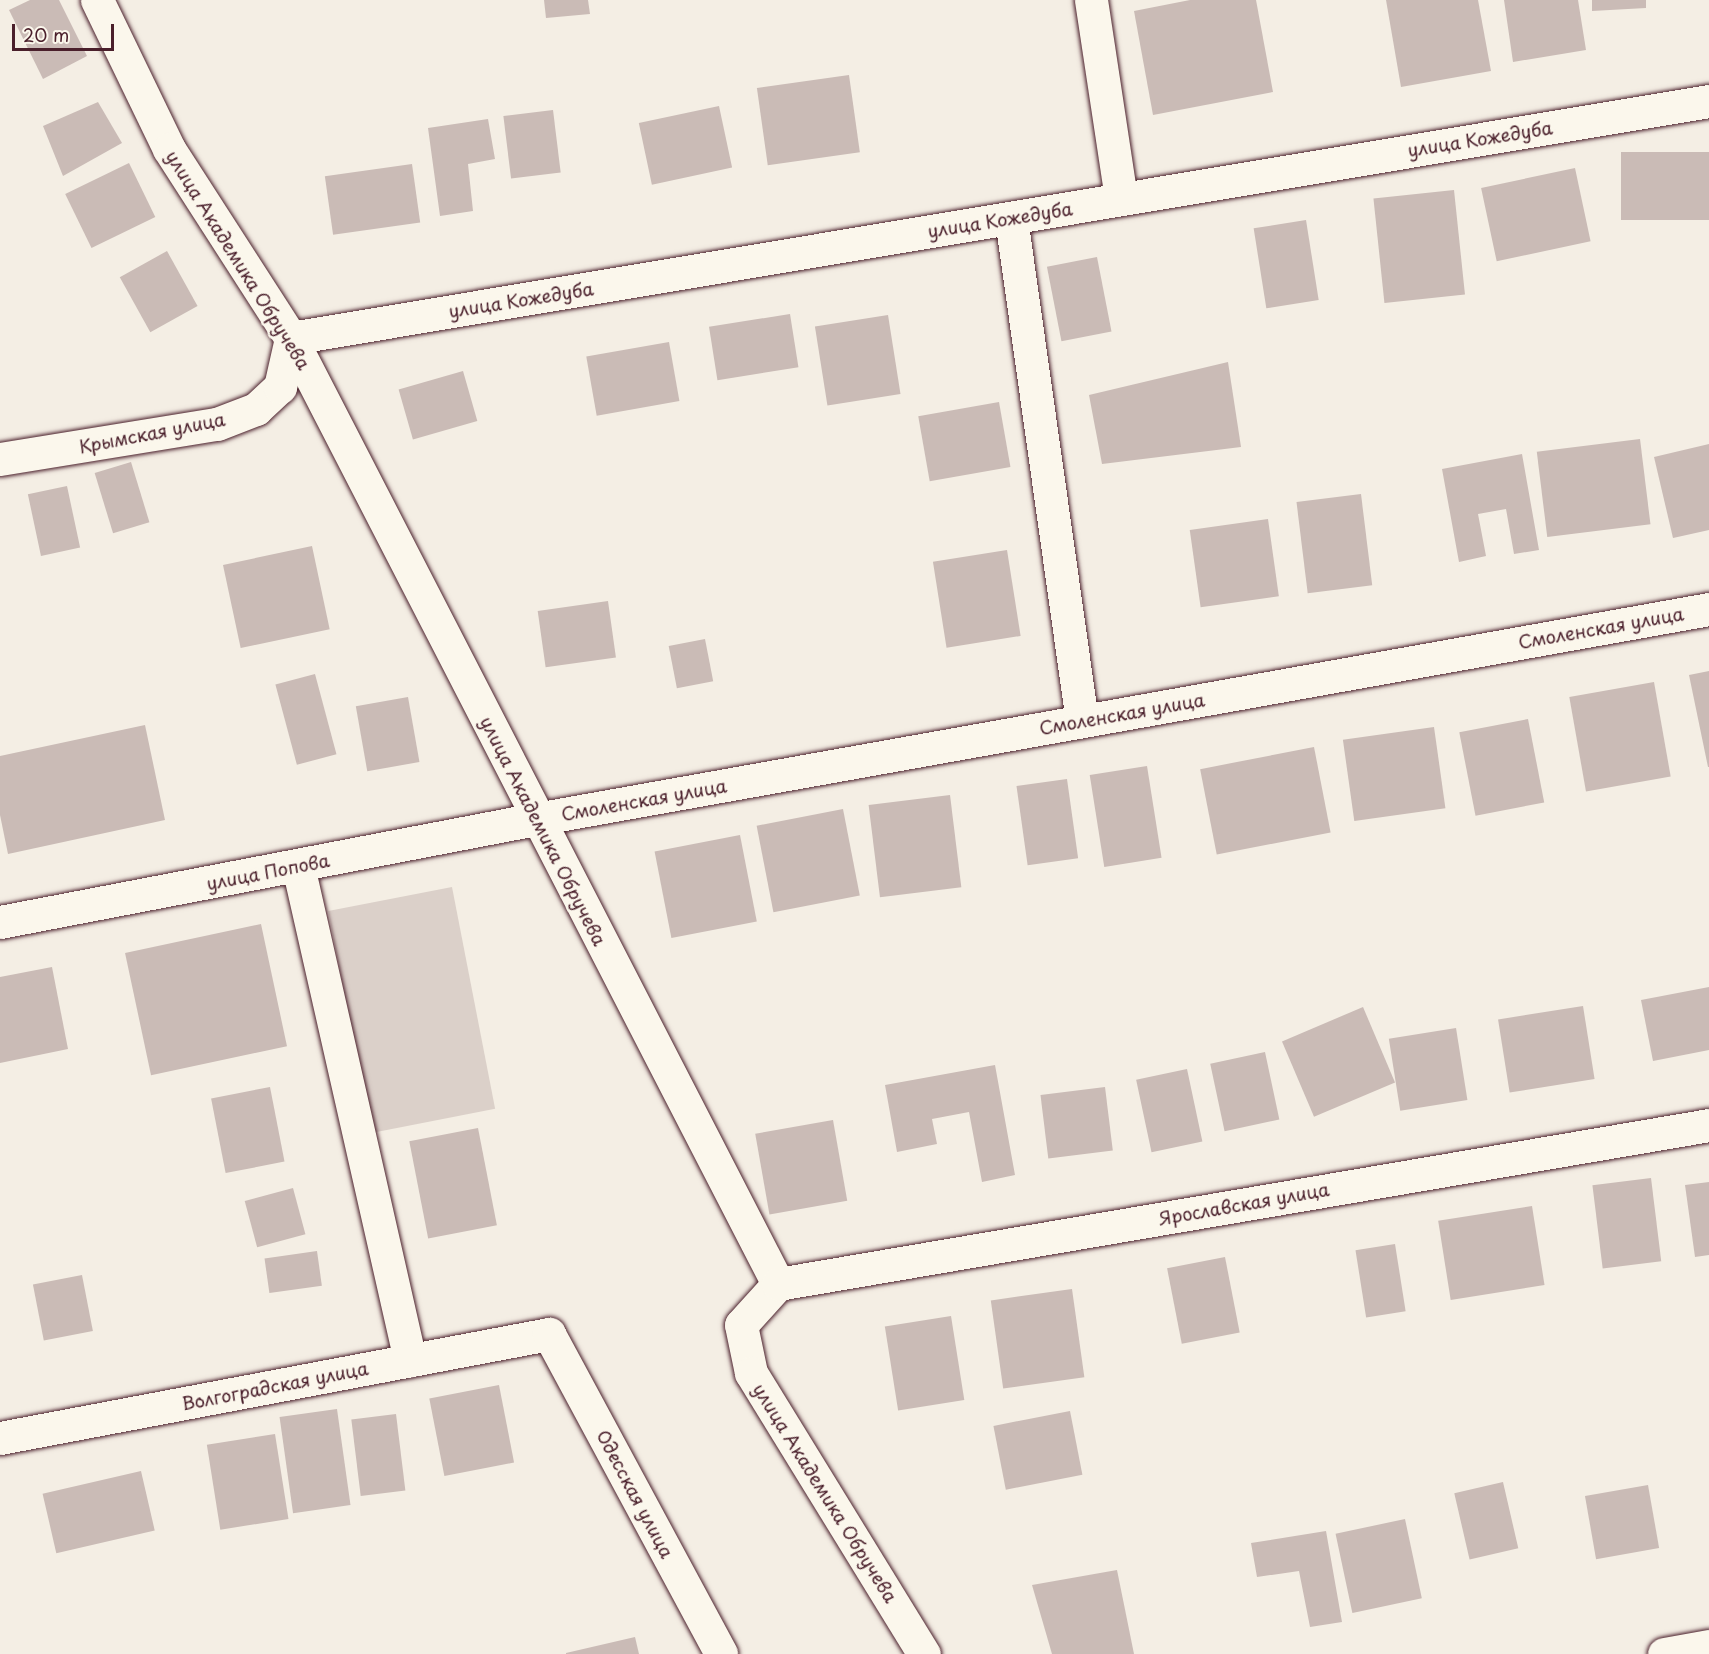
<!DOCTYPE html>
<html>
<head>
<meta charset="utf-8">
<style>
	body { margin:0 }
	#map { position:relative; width:1709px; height:1654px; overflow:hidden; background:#f4eee4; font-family:"Playpen Sans",sans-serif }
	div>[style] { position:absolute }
	.green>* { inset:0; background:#dbd0c9; transform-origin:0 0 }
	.building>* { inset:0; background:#cabbb6; transform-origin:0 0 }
	.roads { filter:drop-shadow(0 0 2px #4a1f2b) drop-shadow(0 0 2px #4a1f2b) }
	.minor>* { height:33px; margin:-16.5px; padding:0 16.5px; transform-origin:16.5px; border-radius:16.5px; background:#fbf7ec }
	span { translate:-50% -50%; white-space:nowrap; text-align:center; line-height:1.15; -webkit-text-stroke:5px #fbf7ec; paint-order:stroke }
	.street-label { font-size:18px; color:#4a1f2b }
	.scale { position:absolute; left:12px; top:24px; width:102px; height:27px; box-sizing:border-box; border:3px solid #4a1f2b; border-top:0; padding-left:8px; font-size:18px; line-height:21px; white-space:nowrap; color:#4a1f2b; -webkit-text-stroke:4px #fbf7ec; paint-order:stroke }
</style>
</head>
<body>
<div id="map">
	<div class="green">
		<div style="left:452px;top:887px;width:226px;height:126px;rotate:79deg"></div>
	</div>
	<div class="building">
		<div style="clip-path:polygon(30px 0,59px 0,87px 56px,43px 79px,9px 10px)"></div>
		<div style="clip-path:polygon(544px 0,588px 0,590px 14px,546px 18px)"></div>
		<div style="clip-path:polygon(1190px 0,1256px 0,1273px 92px,1153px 115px,1134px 11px)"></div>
		<div style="clip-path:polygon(1386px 0,1478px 0,1491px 71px,1401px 87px)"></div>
		<div style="clip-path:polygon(1504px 0,1578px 0,1586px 50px,1513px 62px)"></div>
		<div style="clip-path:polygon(1592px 0,1646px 0,1646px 8px,1592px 11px)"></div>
		<div style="left:849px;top:75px;width:78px;height:93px;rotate:82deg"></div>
		<div style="clip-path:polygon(98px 102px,122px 143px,63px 176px,43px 126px)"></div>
		<div style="left:719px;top:106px;width:63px;height:82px;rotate:78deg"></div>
		<div style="left:553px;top:110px;width:63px;height:50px;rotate:83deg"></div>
		<div style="clip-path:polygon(488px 119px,495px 159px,468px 164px,473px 211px,440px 216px,428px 128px)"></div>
		<div style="left:1709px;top:152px;width:68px;height:88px;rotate:90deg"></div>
		<div style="left:129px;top:163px;width:60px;height:71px;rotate:64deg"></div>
		<div style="left:412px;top:164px;width:59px;height:88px;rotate:82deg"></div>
		<div style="left:1575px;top:168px;width:75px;height:96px;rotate:78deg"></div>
		<div style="left:1454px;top:190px;width:105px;height:81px;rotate:84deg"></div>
		<div style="left:1306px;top:220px;width:81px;height:53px;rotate:81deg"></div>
		<div style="left:167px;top:251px;width:63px;height:54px;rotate:61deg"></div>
		<div style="left:1097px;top:257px;width:76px;height:51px;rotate:79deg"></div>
		<div style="left:790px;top:314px;width:54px;height:82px;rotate:81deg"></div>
		<div style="left:888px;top:315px;width:80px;height:74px;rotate:81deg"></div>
		<div style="left:669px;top:342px;width:60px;height:84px;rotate:80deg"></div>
		<div style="clip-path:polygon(1228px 362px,1241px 447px,1102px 464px,1089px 395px)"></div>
		<div style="left:463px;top:371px;width:52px;height:67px;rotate:74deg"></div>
		<div style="left:999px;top:402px;width:66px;height:82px;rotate:80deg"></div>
		<div style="left:1640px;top:439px;width:86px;height:104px;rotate:83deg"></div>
		<div style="clip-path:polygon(1709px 444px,1709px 530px,1673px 538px,1654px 457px)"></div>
		<div style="clip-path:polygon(1522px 454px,1539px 550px,1514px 554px,1506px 509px,1478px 514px,1486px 556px,1459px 562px,1442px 469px)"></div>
		<div style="left:131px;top:462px;width:63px;height:38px;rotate:73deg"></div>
		<div style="left:67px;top:486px;width:63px;height:40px;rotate:78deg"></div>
		<div style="left:1361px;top:494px;width:92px;height:65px;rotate:83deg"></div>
		<div style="left:1268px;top:519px;width:78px;height:79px;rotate:82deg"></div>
		<div style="left:312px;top:546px;width:85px;height:91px;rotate:78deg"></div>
		<div style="left:1007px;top:550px;width:87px;height:75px;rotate:81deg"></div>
		<div style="left:608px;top:601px;width:57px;height:71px;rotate:82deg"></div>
		<div style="left:705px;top:639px;width:43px;height:37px;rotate:79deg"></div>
		<div style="clip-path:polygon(1709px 671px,1709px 767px,1708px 767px,1689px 675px)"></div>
		<div style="left:315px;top:674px;width:83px;height:41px;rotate:75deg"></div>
		<div style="left:1654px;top:682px;width:96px;height:86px;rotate:80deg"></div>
		<div style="left:408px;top:697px;width:66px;height:53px;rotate:80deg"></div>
		<div style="left:1528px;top:719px;width:85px;height:70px;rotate:79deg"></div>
		<div style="clip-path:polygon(145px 725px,165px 820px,8px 854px,0 815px,0 756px)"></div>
		<div style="left:1434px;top:727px;width:82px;height:92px;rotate:82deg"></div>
		<div style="left:1314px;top:747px;width:87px;height:116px;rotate:79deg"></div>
		<div style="left:1147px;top:766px;width:93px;height:58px;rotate:81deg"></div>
		<div style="left:1067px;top:779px;width:80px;height:51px;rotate:82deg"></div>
		<div style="left:950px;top:795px;width:93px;height:82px;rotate:83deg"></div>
		<div style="left:843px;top:809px;width:88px;height:88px;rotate:79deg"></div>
		<div style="left:740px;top:835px;width:88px;height:87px;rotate:79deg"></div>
		<div style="left:261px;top:924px;width:125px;height:139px;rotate:78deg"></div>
		<div style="clip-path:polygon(52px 967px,68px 1049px,0 1063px,0 977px)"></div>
		<div style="clip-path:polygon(1709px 987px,1709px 1050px,1653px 1061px,1641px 1000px)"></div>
		<div style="left:1583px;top:1006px;width:74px;height:86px;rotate:81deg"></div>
		<div style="left:1363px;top:1007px;width:82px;height:88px;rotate:67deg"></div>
		<div style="left:1456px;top:1028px;width:73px;height:68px;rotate:81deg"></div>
		<div style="left:1265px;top:1052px;width:69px;height:56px;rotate:78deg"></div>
		<div style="clip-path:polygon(995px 1065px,1015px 1175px,982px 1182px,969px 1112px,932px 1119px,937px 1144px,897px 1152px,885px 1085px)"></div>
		<div style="left:1187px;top:1069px;width:74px;height:52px;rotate:78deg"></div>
		<div style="left:270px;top:1087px;width:76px;height:60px;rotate:79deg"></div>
		<div style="left:1105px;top:1087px;width:64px;height:65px;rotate:83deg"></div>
		<div style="left:833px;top:1120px;width:82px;height:79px;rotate:80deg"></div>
		<div style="left:478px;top:1128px;width:99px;height:70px;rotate:79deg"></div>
		<div style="left:1651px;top:1178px;width:84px;height:59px;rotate:83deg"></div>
		<div style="clip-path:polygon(1709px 1182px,1709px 1255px,1695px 1257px,1685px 1185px)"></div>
		<div style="left:293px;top:1188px;width:48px;height:50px;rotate:75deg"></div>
		<div style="left:1532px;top:1206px;width:80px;height:95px;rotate:81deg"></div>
		<div style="left:1395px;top:1244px;width:68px;height:40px;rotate:81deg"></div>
		<div style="left:317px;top:1251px;width:35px;height:53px;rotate:82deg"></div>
		<div style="left:1225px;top:1257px;width:77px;height:59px;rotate:79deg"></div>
		<div style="left:82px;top:1275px;width:57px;height:50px;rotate:79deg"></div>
		<div style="left:1072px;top:1289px;width:89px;height:82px;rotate:82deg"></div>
		<div style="left:951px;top:1316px;width:85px;height:67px;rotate:81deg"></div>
		<div style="left:499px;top:1385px;width:79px;height:71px;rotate:79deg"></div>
		<div style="left:337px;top:1409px;width:97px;height:58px;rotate:82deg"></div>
		<div style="left:1070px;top:1411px;width:65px;height:78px;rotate:79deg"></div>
		<div style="left:396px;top:1414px;width:77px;height:45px;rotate:83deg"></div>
		<div style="left:275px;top:1434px;width:86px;height:69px;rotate:81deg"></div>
		<div style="left:141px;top:1471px;width:61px;height:101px;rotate:77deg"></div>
		<div style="left:1503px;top:1482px;width:68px;height:50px;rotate:77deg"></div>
		<div style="left:1648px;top:1485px;width:64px;height:64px;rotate:80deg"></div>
		<div style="left:1405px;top:1519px;width:81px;height:71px;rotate:78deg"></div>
		<div style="clip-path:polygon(1326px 1531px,1342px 1622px,1310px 1627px,1299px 1571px,1257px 1577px,1251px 1543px)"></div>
		<div style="clip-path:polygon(1117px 1570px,1134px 1654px,1052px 1654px,1032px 1585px)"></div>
		<div style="clip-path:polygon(635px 1637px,639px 1654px,566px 1654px,566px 1653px)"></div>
	</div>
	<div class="roads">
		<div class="minor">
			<div style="left:97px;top:0;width:165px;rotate:64.2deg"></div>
			<div style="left:169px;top:149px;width:225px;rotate:57.2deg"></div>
			<div style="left:291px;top:338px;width:1064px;rotate:62.76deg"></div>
			<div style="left:778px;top:1284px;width:55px;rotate:132.1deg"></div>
			<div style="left:741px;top:1325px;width:49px;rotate:78.2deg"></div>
			<div style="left:751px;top:1373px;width:330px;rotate:58.4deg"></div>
			<div style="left:1091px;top:0;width:201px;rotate:81.4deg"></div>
			<div style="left:1011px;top:218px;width:508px;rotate:81.97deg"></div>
			<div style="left:0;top:459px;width:220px;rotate:-9.2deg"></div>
			<div style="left:217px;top:424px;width:42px;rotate:-21deg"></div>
			<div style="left:256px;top:409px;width:33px;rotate:-43deg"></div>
			<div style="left:280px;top:387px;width:50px;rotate:-77.3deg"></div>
			<div style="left:291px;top:338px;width:1438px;rotate:-9.49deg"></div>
			<div style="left:298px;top:866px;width:507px;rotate:77.23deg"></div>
			<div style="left:0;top:922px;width:546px;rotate:-10.88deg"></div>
			<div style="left:536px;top:819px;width:1192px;rotate:-10.15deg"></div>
			<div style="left:778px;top:1284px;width:944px;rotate:-9.69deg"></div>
			<div style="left:0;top:1438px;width:559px;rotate:-10.73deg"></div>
			<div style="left:549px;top:1334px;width:363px;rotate:61.7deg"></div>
			<div style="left:1664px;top:1654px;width:46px;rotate:-10.1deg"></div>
		</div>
	</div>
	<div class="street-label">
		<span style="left:1480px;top:139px;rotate:-9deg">улица Кожедуба</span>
		<span style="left:1000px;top:220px;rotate:-9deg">улица Кожедуба</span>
		<span style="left:238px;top:260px;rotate:58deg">улица Академика Обручева</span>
		<span style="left:521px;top:300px;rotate:-9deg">улица Кожедуба</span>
		<span style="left:152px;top:433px;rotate:-11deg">Крымская улица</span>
		<span style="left:1601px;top:628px;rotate:-10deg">Смоленская улица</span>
		<span style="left:1122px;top:714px;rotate:-10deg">Смоленская улица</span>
		<span style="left:644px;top:800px;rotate:-10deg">Смоленская улица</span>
		<span style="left:543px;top:831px;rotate:63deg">улица Академика Обручева</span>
		<span style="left:268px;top:872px;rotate:-11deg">улица Попова</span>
		<span style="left:1244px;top:1204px;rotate:-10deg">Ярославская улица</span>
		<span style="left:275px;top:1386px;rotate:-11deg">Волгоградская улица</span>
		<span style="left:825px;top:1493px;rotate:58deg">улица Академика Обручева</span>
		<span style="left:635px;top:1494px;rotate:62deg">Одесская улица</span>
	</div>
	<div class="scale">20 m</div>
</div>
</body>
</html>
